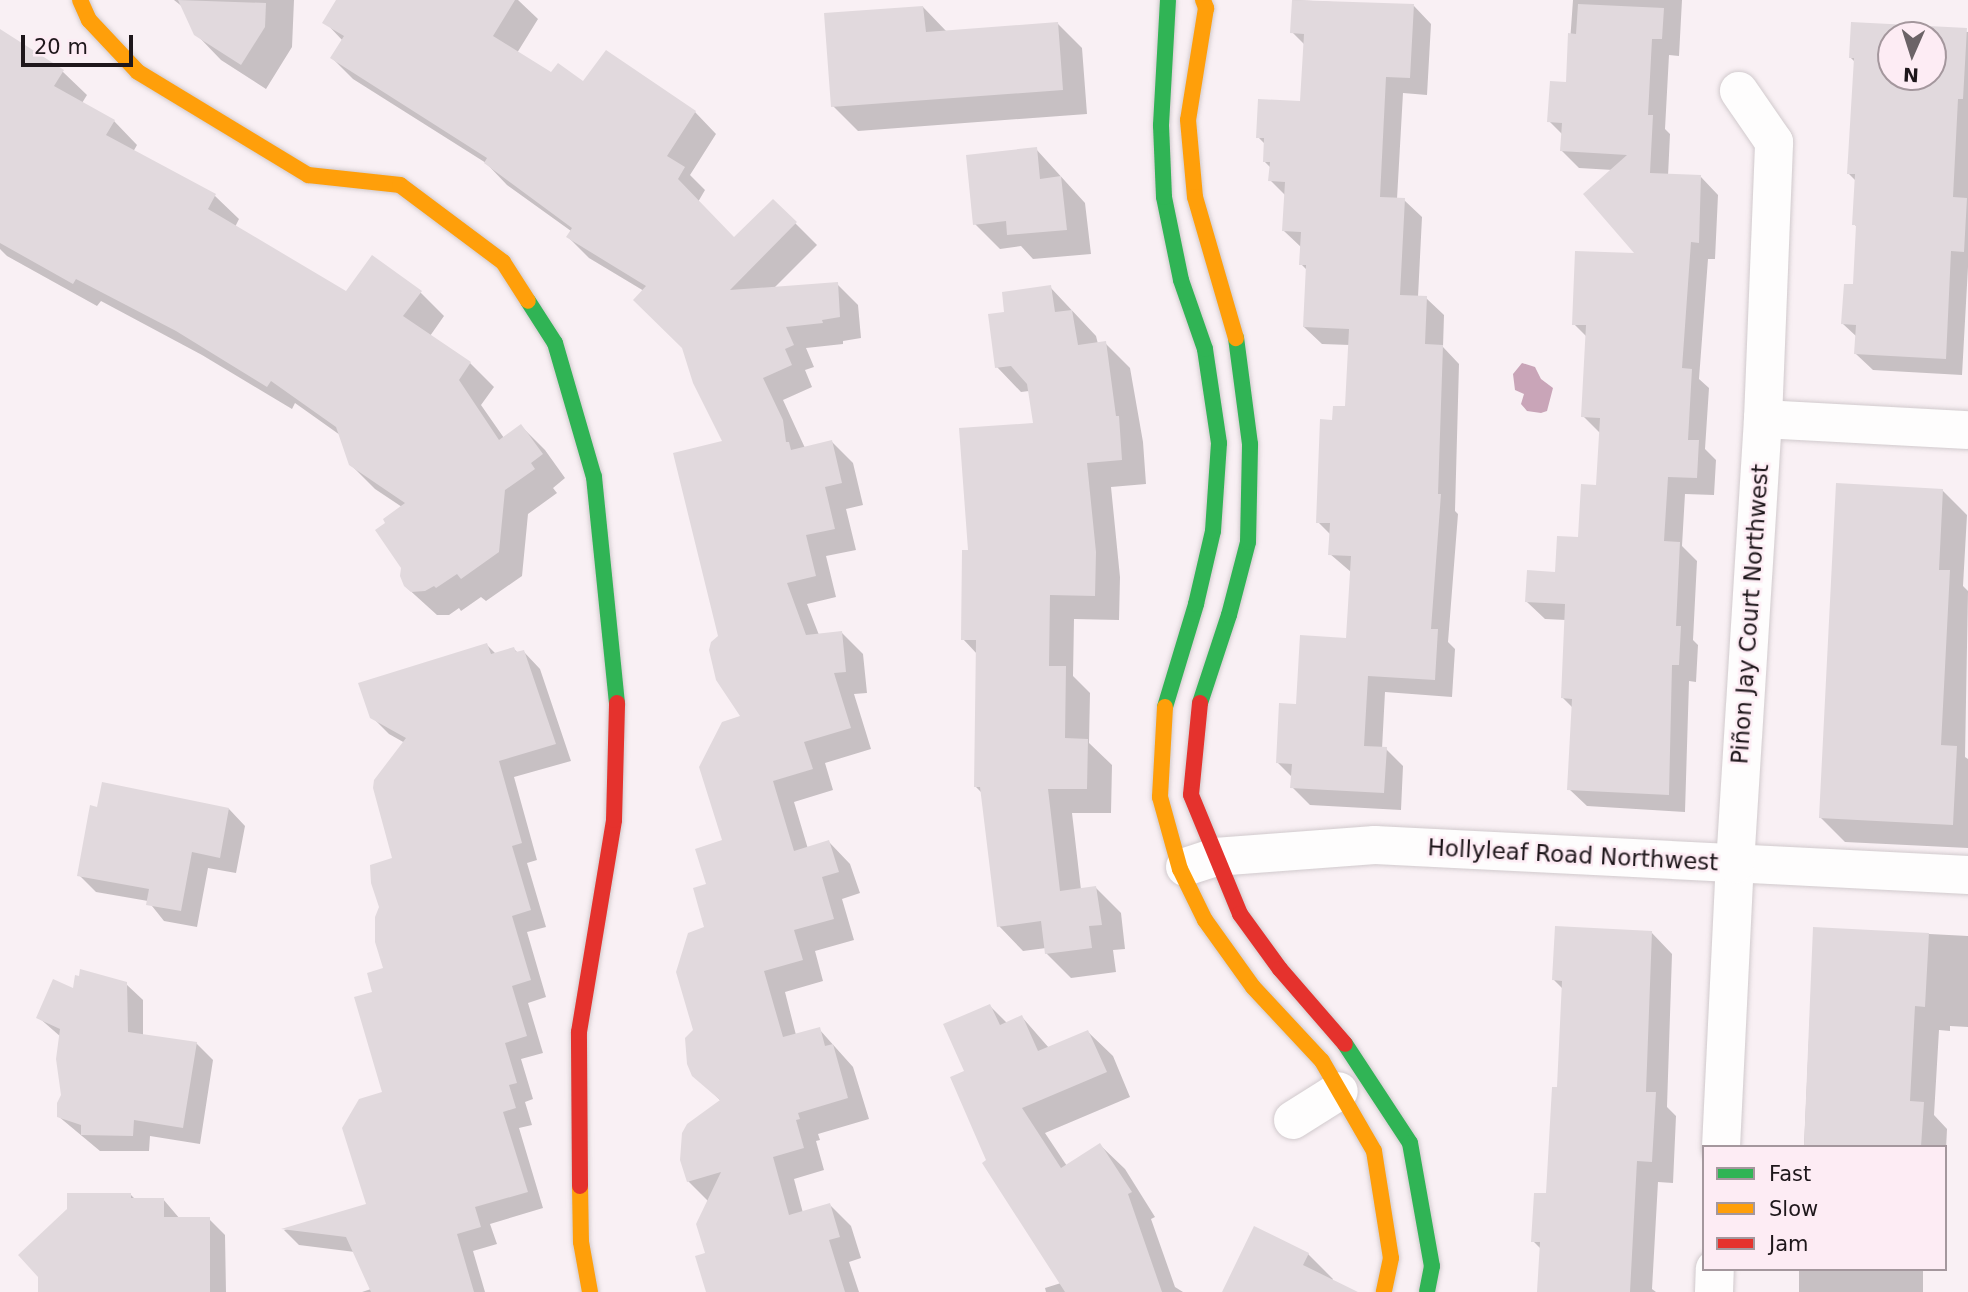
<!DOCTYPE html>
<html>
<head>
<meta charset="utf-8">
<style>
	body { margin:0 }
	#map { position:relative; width:1968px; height:1292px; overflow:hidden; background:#f9f0f4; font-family:"DejaVu Sans",sans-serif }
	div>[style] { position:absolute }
	.water>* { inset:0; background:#c9a5b8 }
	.shadow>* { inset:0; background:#0003; transform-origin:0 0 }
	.building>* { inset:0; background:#e1d9dd }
	.roads { filter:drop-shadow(0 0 2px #d1cacd) drop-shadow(0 0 2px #d1cacd) }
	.street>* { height:38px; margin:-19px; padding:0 19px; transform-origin:19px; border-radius:19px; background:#fefdfd }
	.fast>* { height:16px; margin:-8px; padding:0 8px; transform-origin:8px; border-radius:8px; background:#30b455 }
	.slow>* { height:16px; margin:-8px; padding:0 8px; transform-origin:8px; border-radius:8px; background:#ff9f0a }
	.jam>* { height:16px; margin:-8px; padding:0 8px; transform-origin:8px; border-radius:8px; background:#e5322d }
	span { translate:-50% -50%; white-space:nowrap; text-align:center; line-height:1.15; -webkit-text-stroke:5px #fdecf4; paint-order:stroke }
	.street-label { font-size:23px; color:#1e171b }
	.legend { position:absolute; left:1702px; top:1145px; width:245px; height:126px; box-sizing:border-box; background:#fdecf4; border:2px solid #a4979d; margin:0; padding:9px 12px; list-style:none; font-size:21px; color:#1e171b }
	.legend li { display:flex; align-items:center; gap:14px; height:35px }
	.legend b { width:35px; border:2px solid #a4979d }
	.north { position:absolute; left:1877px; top:21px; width:70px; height:70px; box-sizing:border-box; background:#fdecf4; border:2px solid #a4979d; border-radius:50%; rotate:183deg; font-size:19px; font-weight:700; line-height:28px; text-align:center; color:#1e171b }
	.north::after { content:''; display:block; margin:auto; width:24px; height:32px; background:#6b6367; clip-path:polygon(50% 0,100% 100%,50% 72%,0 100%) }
	.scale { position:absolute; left:21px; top:35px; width:112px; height:32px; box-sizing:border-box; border:4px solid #1e171b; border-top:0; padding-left:9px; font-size:21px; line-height:24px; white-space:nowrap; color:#1e171b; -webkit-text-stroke:5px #fdecf4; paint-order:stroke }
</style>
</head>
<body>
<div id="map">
	<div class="water">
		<div style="clip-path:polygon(1522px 363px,1535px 367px,1541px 379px,1553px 388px,1547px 411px,1541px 413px,1527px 411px,1521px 404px,1524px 394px,1515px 390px,1513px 374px)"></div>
	</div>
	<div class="shadow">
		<div style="clip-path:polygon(174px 0,294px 0,292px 47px,266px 89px,221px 60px,196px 34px,184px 8px)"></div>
		<div style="clip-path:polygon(338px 0,518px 0,538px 19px,517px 53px,552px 74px,695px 112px,716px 134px,690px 175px,705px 190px,698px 202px,735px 239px,773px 201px,817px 245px,774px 288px,837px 284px,858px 305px,861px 338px,843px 341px,843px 344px,806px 348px,814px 367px,805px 370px,812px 387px,783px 400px,805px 448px,832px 442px,853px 463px,863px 505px,846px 509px,856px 550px,826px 556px,836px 597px,807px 604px,819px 635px,842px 633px,863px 654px,867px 693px,854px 694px,871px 749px,825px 763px,833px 790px,794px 802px,808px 849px,829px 842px,850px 864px,860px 893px,842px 899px,854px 940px,815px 951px,823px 981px,785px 992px,796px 1035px,819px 1029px,853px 1067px,869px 1119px,818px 1134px,820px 1140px,816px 1141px,824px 1170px,794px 1179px,803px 1213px,830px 1205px,851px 1226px,861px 1258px,849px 1262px,859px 1292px,707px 1292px,709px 1202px,688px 1181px,721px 1101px,694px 1075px,695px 1031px,707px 928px,708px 885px,724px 842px,743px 717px,720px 636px,725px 443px,683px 348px,644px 291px,589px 258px,568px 237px,571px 231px,507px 185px,486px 163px,353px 79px,332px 58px,343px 41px,325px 22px)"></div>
		<div style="clip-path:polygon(1293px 0,1414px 6px,1431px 24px,1427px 95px,1403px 93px,1397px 199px,1404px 200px,1422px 217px,1418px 297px,1426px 298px,1444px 315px,1443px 347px,1459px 364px,1455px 511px,1458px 514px,1448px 642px,1455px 649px,1452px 697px,1385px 692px,1382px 749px,1386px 749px,1403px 766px,1401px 810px,1310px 805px,1292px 787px,1293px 778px,1277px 762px,1297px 706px,1348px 640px,1351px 572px,1330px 554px,1331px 535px,1318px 522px,1334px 422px,1347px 408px,1350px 345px,1322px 344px,1304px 327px,1307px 270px,1301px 264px,1302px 248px,1284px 231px,1286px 196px,1270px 180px,1271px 168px,1264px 161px,1265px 144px,1258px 137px,1302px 103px,1305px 45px,1292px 32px)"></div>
		<div style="clip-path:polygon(1573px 0,1682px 0,1679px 56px,1669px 55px,1665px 129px,1670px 134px,1668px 176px,1701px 177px,1718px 195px,1715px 259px,1708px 259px,1699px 379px,1709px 388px,1705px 449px,1716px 460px,1714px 495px,1685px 494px,1682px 546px,1697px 561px,1693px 640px,1698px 645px,1696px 682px,1689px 681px,1685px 812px,1587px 806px,1569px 789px,1573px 708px,1563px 698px,1566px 620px,1545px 619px,1527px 602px,1556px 574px,1580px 539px,1598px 487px,1601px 434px,1583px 416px,1587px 337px,1574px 324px,1637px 255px,1613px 170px,1579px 168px,1562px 151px,1563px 135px,1549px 121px,1567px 84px)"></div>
		<div style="clip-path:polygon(923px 7px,947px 32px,1058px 24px,1082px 48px,1087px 114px,858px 131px,833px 106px)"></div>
		<div style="clip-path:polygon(evenodd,1853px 24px,1968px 32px,1968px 267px,1962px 375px,1873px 370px,1856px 354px,1857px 337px,1843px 324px,1855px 286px,1858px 228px,1854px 224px,1856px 181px,1848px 173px,1855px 62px,1850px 57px,1853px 24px,1891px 35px,1933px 35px,1933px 77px,1891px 77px,1891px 35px)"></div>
		<div style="clip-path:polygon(0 31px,63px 72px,87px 95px,82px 103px,114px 121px,137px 145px,133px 152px,215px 196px,239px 219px,235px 227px,346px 294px,420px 292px,444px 316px,430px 336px,470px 363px,494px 387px,481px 405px,504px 438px,521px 426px,545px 450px,565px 478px,553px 488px,557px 493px,528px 514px,522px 576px,486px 601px,481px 597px,461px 611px,459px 608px,449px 615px,437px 615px,405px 586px,402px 507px,375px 489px,350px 464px,340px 435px,295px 403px,292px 409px,202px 355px,101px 301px,97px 306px,7px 256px,0 249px)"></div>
		<div style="clip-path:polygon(1036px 149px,1085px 203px,1091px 254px,1033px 259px,1021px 246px,1000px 249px,975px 224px)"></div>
		<div style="clip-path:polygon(1050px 287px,1096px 336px,1098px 344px,1105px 343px,1130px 368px,1143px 442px,1146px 484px,1111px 487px,1120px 577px,1119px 620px,1074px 619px,1073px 676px,1090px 693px,1089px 743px,1112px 765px,1111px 813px,1072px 813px,1081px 890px,1096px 888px,1121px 913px,1125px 949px,1113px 950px,1116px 972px,1071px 978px,1046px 953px,1046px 948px,1023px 951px,999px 926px,982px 793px,976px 787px,978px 655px,963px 639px,970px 552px,1035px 424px,1029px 391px,1021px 392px,997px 367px,1006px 313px)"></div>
		<div style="clip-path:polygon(1942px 490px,1967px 515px,1963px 586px,1968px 591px,1965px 757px,1968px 759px,1968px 848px,1845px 842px,1820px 817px)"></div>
		<div style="clip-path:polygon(487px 645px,496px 654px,514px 649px,518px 653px,524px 652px,540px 669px,571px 761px,514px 777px,537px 860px,527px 863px,546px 927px,527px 932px,546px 997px,528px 1003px,543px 1053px,521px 1059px,533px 1099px,525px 1102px,532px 1125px,519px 1128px,543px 1208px,490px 1224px,497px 1244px,473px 1251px,485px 1292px,362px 1292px,371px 1289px,355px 1252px,299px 1245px,284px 1230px,368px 1205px,385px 1093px,375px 993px,385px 970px,405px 743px,389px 734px,372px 717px)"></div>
		<div style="clip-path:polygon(229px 809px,245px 826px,236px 873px,208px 868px,197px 927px,164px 921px,148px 901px,96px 892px,79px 875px)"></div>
		<div style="clip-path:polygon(1814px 928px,1968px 936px,1968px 1027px,1950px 1026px,1950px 1031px,1939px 1030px,1934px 1115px,1947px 1129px,1945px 1171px,1945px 1147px,1804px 1147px)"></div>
		<div style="clip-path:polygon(1651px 932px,1672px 954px,1667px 1107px,1676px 1116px,1673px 1183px,1658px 1182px,1652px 1289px,1656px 1292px,1539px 1292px,1541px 1249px,1533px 1241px,1548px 1195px,1559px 1089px,1564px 990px,1554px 980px)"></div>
		<div style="clip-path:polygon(126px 984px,143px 1000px,143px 1036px,196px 1043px,213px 1060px,200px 1144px,150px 1136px,149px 1151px,100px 1151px,58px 1116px,63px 1095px,61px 1037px,38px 1017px,74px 991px)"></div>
		<div style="clip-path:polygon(990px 1006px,1007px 1023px,1022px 1017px,1049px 1048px,1088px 1032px,1113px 1056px,1130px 1097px,1045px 1133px,1067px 1166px,1100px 1145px,1125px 1169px,1155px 1217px,1151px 1219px,1175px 1287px,1183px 1292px,1046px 1292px,1045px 1288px,1061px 1283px,988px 1161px,966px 1072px)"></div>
		<div style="clip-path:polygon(131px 1195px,136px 1200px,163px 1199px,180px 1219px,209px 1219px,225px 1235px,226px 1292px,40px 1292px)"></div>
		<div style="clip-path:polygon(1308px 1254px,1333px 1279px,1330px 1283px,1339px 1292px,1224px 1292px)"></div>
		<div style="left:1799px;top:1269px;width:124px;height:23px"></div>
	</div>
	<div class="building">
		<div style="clip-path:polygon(178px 0,266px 3px,265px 27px,241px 65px,194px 35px)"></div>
		<div style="clip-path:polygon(336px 0,515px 0,493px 36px,551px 72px,558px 63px,583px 81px,606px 50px,696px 111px,667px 156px,685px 167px,678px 179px,734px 237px,773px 199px,797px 222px,730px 290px,838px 282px,840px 317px,822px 320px,823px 323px,786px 327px,794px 345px,785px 349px,792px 365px,763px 378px,783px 420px,786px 442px,789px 442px,791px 450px,832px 440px,842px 483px,825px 487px,835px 529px,806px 535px,816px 576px,787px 583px,806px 635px,842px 631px,846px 672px,834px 673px,851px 728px,804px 742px,813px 769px,773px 781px,794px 851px,829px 840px,839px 872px,822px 877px,834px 919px,794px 930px,803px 960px,764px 971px,783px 1037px,820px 1027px,825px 1046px,833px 1044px,848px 1098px,798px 1113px,800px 1119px,796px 1120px,804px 1148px,773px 1157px,789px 1215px,830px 1203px,840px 1237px,829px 1240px,845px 1292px,706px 1292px,695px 1256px,705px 1253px,696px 1224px,721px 1172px,687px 1182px,680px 1160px,682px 1133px,687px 1124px,720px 1100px,692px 1076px,687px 1064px,685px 1038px,693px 1030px,676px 972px,688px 933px,704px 927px,693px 888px,706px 884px,695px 849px,722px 840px,699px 767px,722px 722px,740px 716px,716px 680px,709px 650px,711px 642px,718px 636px,673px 453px,722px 441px,693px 383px,682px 348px,633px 300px,646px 286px,566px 237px,572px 228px,484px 163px,487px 158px,330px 58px,344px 36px,322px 23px)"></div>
		<div style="clip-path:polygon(1292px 0,1414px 4px,1410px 78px,1386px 77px,1380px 197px,1405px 198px,1400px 295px,1427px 296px,1425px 344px,1443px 345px,1438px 494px,1441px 494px,1431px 629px,1438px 629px,1435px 680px,1368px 676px,1364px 746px,1387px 747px,1384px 793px,1290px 788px,1292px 764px,1276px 763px,1279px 703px,1296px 704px,1300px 635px,1346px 638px,1351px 556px,1328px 555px,1330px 523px,1316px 523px,1320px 419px,1332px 420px,1333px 406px,1345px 406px,1349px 329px,1303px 327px,1306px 265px,1299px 265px,1301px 232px,1282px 231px,1285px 182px,1268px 181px,1270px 162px,1263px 162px,1264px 138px,1256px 138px,1258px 99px,1300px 101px,1304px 34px,1290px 33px)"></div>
		<div style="clip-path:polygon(1578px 4px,1664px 8px,1662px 39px,1652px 39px,1648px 115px,1653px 115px,1650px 173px,1701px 175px,1699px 243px,1691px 242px,1682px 368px,1692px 369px,1688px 440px,1699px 440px,1697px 478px,1668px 477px,1664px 541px,1680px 542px,1676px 626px,1681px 626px,1679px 665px,1672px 665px,1669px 795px,1567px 790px,1572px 699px,1561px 698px,1565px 604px,1525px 602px,1527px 570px,1555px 572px,1557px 536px,1578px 537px,1581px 484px,1596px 485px,1600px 418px,1581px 417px,1586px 325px,1572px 325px,1575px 251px,1634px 253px,1583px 194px,1627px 155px,1560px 151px,1562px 123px,1547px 122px,1550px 81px,1566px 82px,1568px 33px,1576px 34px)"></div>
		<div style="clip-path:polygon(923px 6px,926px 32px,1058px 22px,1063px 90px,831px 107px,824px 13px)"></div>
		<div style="clip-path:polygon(evenodd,1851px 22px,1967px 28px,1963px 99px,1958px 99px,1953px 197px,1967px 198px,1964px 252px,1951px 251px,1946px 359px,1854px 354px,1856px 325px,1841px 324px,1844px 284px,1853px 284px,1856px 225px,1852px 225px,1855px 174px,1847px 174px,1854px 58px,1849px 58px,1851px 22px,1891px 35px,1933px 35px,1933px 77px,1891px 77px,1891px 35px)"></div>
		<div style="clip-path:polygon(0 29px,64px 70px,54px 86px,115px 120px,106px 135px,216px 194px,208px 209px,346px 291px,372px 255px,422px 291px,403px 316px,471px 362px,459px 380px,499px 440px,521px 424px,543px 454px,531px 463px,535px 469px,505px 490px,499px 552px,461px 579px,457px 574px,436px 588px,434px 586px,425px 591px,411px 592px,404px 586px,400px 576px,401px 568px,375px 530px,385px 523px,383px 519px,405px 503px,349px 465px,336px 427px,271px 381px,267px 387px,176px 331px,76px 279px,73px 284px,0 243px)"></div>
		<div style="clip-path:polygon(1037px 147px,1040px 179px,1061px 176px,1067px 230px,1007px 235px,1006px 221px,973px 225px,966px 155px)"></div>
		<div style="clip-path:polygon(1051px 285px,1055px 312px,1072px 310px,1078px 345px,1106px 341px,1116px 416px,1119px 416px,1122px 460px,1087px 463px,1096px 552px,1095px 596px,1050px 595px,1049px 666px,1066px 666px,1065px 738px,1088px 739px,1087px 789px,1048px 789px,1060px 891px,1096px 886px,1102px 925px,1089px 926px,1092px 948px,1045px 954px,1041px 921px,997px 927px,980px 787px,974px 787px,976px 640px,961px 640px,962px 550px,968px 550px,959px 428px,1033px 423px,1027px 384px,1011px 366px,995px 368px,988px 314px,1004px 312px,1002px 292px)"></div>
		<div style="clip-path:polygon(1836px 483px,1943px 489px,1939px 570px,1950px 570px,1941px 745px,1957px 746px,1953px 825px,1819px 818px)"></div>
		<div style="clip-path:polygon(487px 643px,491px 654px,514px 647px,516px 652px,524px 650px,556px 744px,499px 761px,522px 843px,512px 846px,531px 910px,512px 916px,531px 980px,512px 986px,527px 1036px,505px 1043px,517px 1083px,509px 1085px,516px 1108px,503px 1112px,528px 1192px,475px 1207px,481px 1227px,457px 1234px,474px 1292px,371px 1292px,346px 1237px,281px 1229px,366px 1204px,342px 1128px,359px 1099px,382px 1092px,354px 997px,372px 992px,367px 973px,383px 968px,375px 942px,375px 917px,379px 907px,371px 883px,370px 865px,392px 858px,373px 788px,374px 780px,406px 738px,370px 718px,358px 683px)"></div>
		<div style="clip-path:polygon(102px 782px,229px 808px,220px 858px,192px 852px,181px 911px,146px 905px,149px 889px,77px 876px,90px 805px,97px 807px)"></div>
		<div style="clip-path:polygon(1555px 926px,1652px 931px,1646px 1092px,1656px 1092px,1652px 1162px,1637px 1161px,1630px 1292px,1537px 1292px,1540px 1242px,1531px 1242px,1534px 1193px,1546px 1193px,1552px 1087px,1557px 1087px,1562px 981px,1552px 980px)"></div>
		<div style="clip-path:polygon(1813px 927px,1929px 933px,1925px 1007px,1915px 1006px,1910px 1101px,1924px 1102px,1921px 1147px,1804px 1147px)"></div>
		<div style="clip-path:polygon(80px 969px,127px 982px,128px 1032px,197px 1042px,183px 1128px,134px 1120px,133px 1136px,81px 1135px,81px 1125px,57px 1117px,57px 1103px,61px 1095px,56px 1059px,60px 1029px,36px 1018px,53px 979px,73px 988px,75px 975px,79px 976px)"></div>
		<div style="clip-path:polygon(990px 1004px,1000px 1025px,1022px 1015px,1038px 1051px,1088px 1030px,1107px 1072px,1022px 1108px,1061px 1168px,1100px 1143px,1132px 1192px,1128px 1194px,1162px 1292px,1065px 1292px,982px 1163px,986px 1160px,950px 1077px,964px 1071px,943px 1024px)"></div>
		<div style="clip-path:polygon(67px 1193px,131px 1193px,131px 1198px,164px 1198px,164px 1217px,210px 1217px,210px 1292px,38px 1292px,38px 1277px,18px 1255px,67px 1209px)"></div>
		<div style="clip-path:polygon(1254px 1226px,1309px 1253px,1303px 1265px,1358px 1292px,1222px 1292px)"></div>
	</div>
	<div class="roads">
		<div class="street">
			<div style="left:1763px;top:419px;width:205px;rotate:3.1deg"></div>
			<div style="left:1185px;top:867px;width:32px;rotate:-18deg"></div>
			<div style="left:1215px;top:857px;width:160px;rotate:-4.3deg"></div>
			<div style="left:1375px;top:845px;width:594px;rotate:2.9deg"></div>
			<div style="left:1293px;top:1120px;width:54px;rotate:-32.2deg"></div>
			<div style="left:1721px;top:1147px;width:283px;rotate:-87.2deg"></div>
			<div style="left:1735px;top:864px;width:446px;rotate:-86.4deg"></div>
			<div style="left:1763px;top:419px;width:277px;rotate:-87.7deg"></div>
			<div style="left:1774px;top:142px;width:62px;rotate:-124.5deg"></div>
			<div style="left:1714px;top:1292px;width:23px;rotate:-88deg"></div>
		</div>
		<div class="fast">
			<div style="left:528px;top:301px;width:50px;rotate:57.3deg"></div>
			<div style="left:555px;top:343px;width:140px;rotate:73.8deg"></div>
			<div style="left:594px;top:477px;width:227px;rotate:84.2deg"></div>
			<div style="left:1200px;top:703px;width:93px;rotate:-71.8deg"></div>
			<div style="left:1229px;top:615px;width:75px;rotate:-75.4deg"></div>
			<div style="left:1248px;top:542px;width:98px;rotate:-88.8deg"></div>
			<div style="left:1250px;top:444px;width:107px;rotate:-97.5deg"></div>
			<div style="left:1165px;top:707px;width:108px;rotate:-73.2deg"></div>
			<div style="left:1196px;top:604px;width:75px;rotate:-76.9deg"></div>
			<div style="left:1213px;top:531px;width:88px;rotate:-86.1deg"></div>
			<div style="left:1219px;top:443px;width:95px;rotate:-98.5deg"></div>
			<div style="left:1205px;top:349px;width:73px;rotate:-109.2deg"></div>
			<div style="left:1181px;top:280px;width:85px;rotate:-101.6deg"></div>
			<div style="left:1164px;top:197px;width:72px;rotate:-92.4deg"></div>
			<div style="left:1161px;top:125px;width:125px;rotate:-86.8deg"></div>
			<div style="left:1345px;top:1044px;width:118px;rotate:56.7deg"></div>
			<div style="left:1410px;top:1143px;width:125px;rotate:79.9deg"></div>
			<div style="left:1432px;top:1266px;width:26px;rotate:101deg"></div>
		</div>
		<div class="slow">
			<div style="left:80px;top:0;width:22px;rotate:66deg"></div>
			<div style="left:89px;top:20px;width:71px;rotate:46.7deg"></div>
			<div style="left:138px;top:72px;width:199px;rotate:31.2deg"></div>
			<div style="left:308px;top:175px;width:93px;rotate:6.2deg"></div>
			<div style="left:400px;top:185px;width:129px;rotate:36.8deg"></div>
			<div style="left:503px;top:262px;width:46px;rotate:57.3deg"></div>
			<div style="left:1203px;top:0;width:9px;rotate:69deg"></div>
			<div style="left:1206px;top:8px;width:113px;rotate:99.1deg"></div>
			<div style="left:1188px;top:120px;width:77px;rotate:84.8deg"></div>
			<div style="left:1195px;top:197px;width:147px;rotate:73.8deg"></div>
			<div style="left:1165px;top:707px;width:90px;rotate:93.2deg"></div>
			<div style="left:1160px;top:797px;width:75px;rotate:74.5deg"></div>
			<div style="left:1180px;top:869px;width:57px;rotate:63.9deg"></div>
			<div style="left:1205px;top:920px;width:82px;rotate:54.4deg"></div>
			<div style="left:1253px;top:987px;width:101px;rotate:47deg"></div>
			<div style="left:1322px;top:1061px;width:104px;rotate:60deg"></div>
			<div style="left:1374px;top:1151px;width:108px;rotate:81deg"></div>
			<div style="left:1391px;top:1258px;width:35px;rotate:102deg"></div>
			<div style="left:580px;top:1186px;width:56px;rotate:89deg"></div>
			<div style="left:581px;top:1242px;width:51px;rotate:79.8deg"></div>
		</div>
		<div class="jam">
			<div style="left:1200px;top:703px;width:92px;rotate:95.6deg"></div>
			<div style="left:1191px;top:795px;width:129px;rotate:67.6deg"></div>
			<div style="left:1240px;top:914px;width:68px;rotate:54deg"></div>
			<div style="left:1280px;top:969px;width:99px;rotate:49.1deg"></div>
			<div style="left:580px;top:1186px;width:154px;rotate:-90.4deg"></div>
			<div style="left:579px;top:1032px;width:215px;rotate:-80.6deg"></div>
			<div style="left:614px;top:820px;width:117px;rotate:-88.5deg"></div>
		</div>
	</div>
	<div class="street-label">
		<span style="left:1750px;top:614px;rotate:-86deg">Piñon Jay Court Northwest</span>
		<span style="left:1573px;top:855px;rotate:3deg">Hollyleaf Road Northwest</span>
	</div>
	<ul class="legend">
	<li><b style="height:9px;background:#30b455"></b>Fast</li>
	<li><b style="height:9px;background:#ff9f0a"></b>Slow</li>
	<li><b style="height:9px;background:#e5322d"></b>Jam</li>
	</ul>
	<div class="north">N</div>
	<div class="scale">20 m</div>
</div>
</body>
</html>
